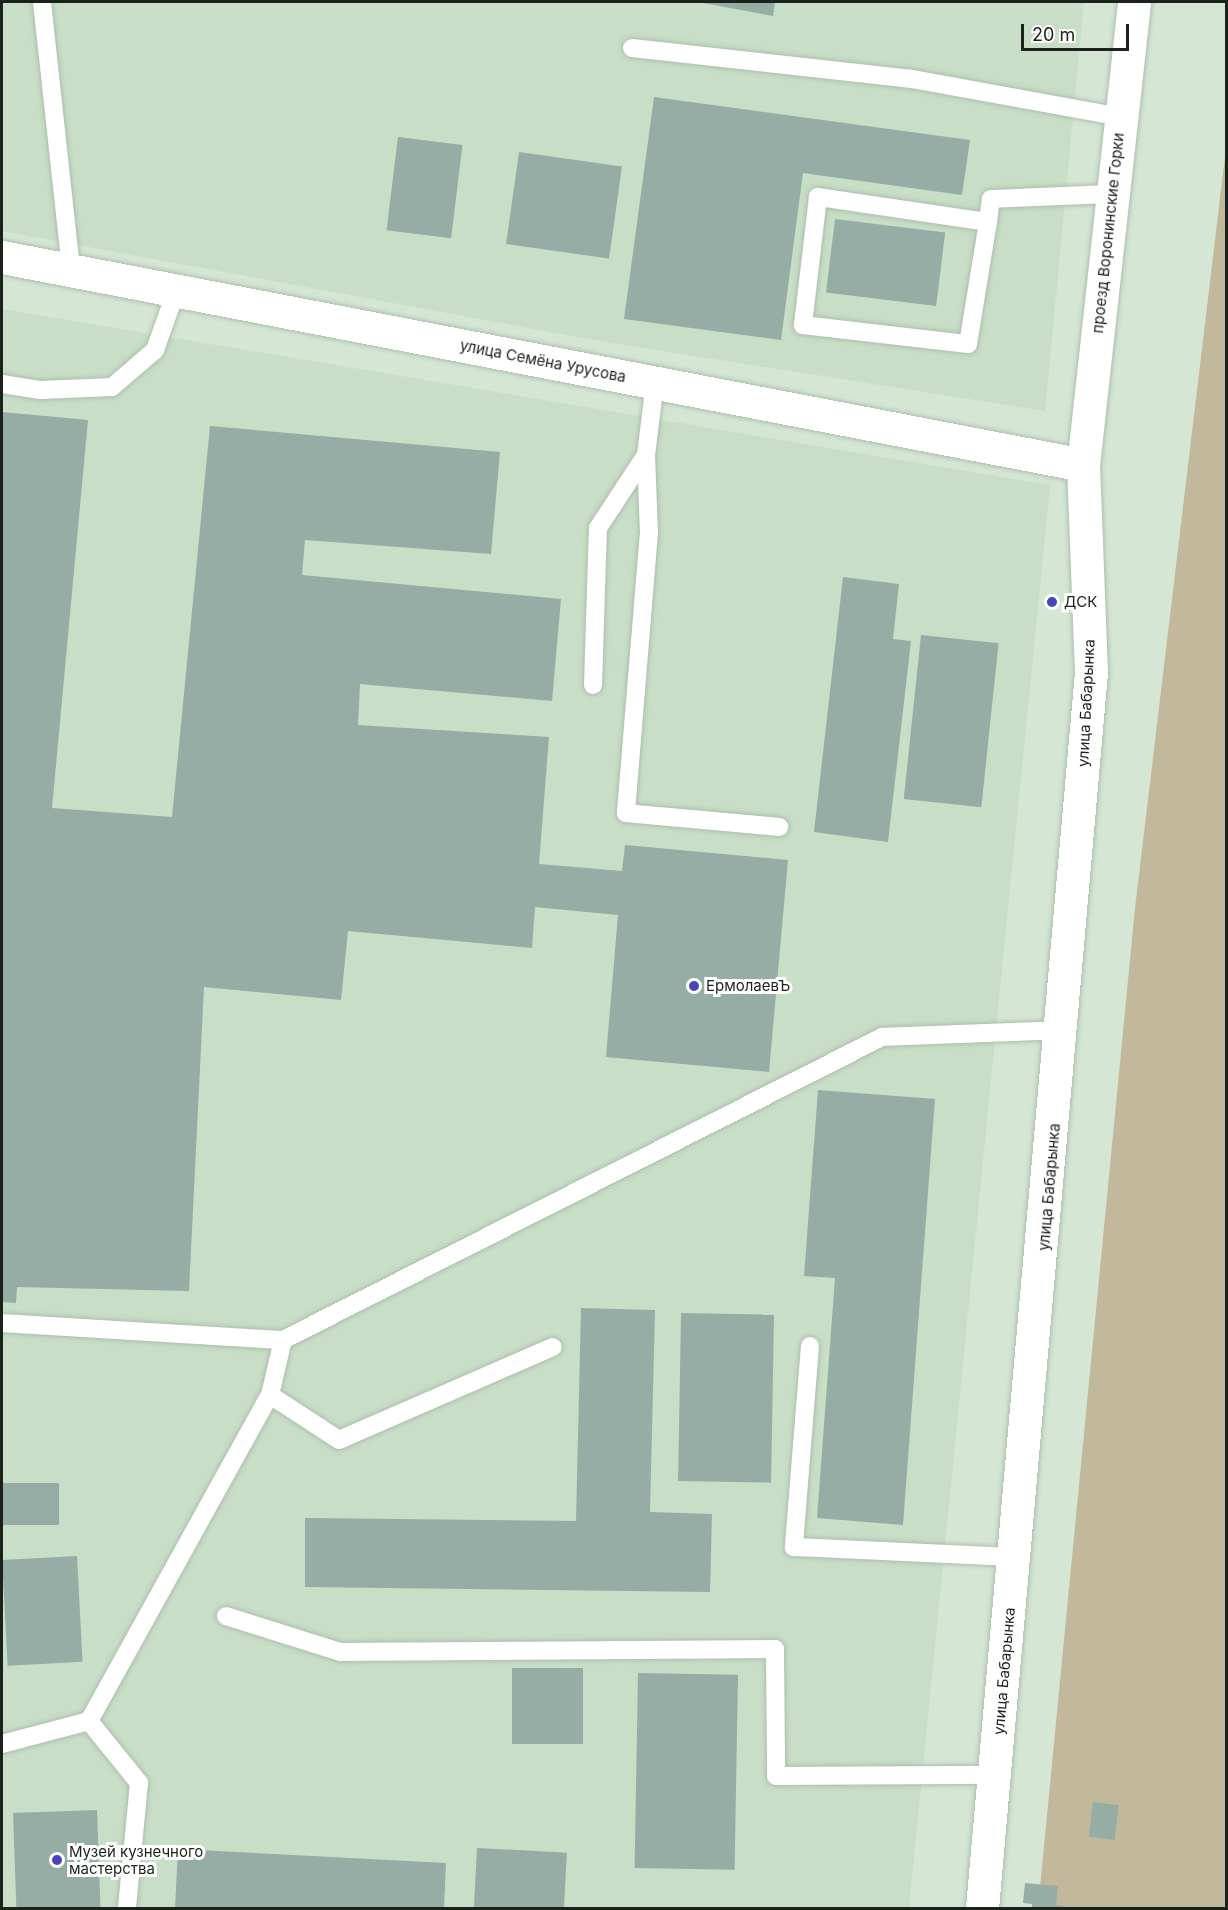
<!DOCTYPE html>
<html>
<head>
<meta charset="utf-8">
<style>
	body { margin:0 }
	#map { position:relative; width:1228px; height:1910px; overflow:hidden; background:#d5e6d5; font-family:Inter,sans-serif }
	div>[style] { position:absolute }
	.built>* { inset:0; background:#c8dec7 }
	.green>* { inset:0; background:#c2b99c }
	.building>* { inset:0; background:#95ada4; transform-origin:0 0 }
	.roads { filter:drop-shadow(0 0 2px #aebead) drop-shadow(0 0 2px #aebead) }
	.service>* { height:18px; margin:-9px; padding:0 9px; transform-origin:9px; border-radius:9px; background:#fff }
	.minor>* { height:33px; margin:-16.5px; padding:0 16.5px; transform-origin:16.5px; border-radius:16.5px; background:#fff }
	.tertiary>* { height:33px; margin:-16.5px; padding:0 16.5px; transform-origin:16.5px; border-radius:16.5px; background:#fff }
	.dots>* { width:16px; height:16px; translate:-50% -50%; box-sizing:border-box; border:3px solid #fff; border-radius:50% }
	span { translate:-50% -50%; white-space:nowrap; text-align:center; line-height:1.15; -webkit-text-stroke:6px #fff; paint-order:stroke }
	.street-label { font-size:15px; color:#1b211b }
	.poi-label { font-size:15px; color:#1b211b }
	.left { translate:0 -50%; text-align:left }
	.frame { position:absolute; inset:0; border:3px solid #1b211b; pointer-events:none }
	.scale { position:absolute; left:1021px; top:24px; width:108px; height:27px; box-sizing:border-box; border:3px solid #1b211b; border-top:0; padding-left:8px; font-size:18px; line-height:21px; white-space:nowrap; color:#1b211b; -webkit-text-stroke:4px #fff; paint-order:stroke }
</style>
</head>
<body>
<div id="map">
	<div class="built">
		<div style="clip-path:polygon(2px 2px,1084px 2px,1045px 411px,599px 341px,2px 231px)"></div>
		<div style="clip-path:polygon(2px 309px,1050px 485px,909px 1908px,2px 1908px)"></div>
	</div>
	<div class="green">
		<div style="clip-path:polygon(1226px 148px,1226px 1908px,1038px 1908px,1135px 908px)"></div>
	</div>
	<div class="building">
		<div style="clip-path:polygon(698px 2px,775px 2px,773px 16px)"></div>
		<div style="clip-path:polygon(654px 97px,970px 140px,962px 195px,803px 173px,781px 340px,624px 319px)"></div>
		<div style="left:398px;top:137px;width:65px;height:94px;rotate:7deg"></div>
		<div style="left:519px;top:152px;width:104px;height:93px;rotate:8deg"></div>
		<div style="left:835px;top:219px;width:111px;height:74px;rotate:7deg"></div>
		<div style="clip-path:polygon(2px 412px,88px 420px,52px 808px,172px 817px,210px 426px,500px 452px,491px 554px,305px 540px,302px 575px,561px 599px,552px 701px,360px 684px,358px 725px,549px 737px,539px 864px,622px 871px,625px 845px,788px 860px,769px 1072px,606px 1057px,618px 915px,535px 907px,532px 948px,348px 931px,341px 1000px,204px 987px,189px 1291px,17px 1287px,16px 1303px,2px 1302px)"></div>
		<div style="clip-path:polygon(843px 577px,899px 584px,893px 639px,911px 641px,888px 842px,814px 832px)"></div>
		<div style="left:921px;top:635px;width:78px;height:165px;rotate:6deg"></div>
		<div style="clip-path:polygon(818px 1090px,935px 1099px,903px 1525px,817px 1518px,835px 1278px,804px 1276px)"></div>
		<div style="clip-path:polygon(581px 1308px,655px 1310px,650px 1512px,712px 1514px,710px 1592px,305px 1587px,305px 1518px,576px 1521px)"></div>
		<div style="left:681px;top:1313px;width:93px;height:168px;rotate:1deg"></div>
		<div style="left:59px;top:1483px;width:42px;height:57px;rotate:90deg"></div>
		<div style="left:77px;top:1556px;width:106px;height:75px;rotate:87deg"></div>
		<div style="left:512px;top:1668px;width:71px;height:76px"></div>
		<div style="left:638px;top:1673px;width:100px;height:195px;rotate:1deg"></div>
		<div style="left:1093px;top:1802px;width:26px;height:35px;rotate:7deg"></div>
		<div style="left:97px;top:1810px;width:97px;height:84px;rotate:88deg"></div>
		<div style="left:477px;top:1848px;width:90px;height:60px;rotate:3deg"></div>
		<div style="clip-path:polygon(178px 1849px,446px 1863px,444px 1908px,175px 1908px)"></div>
		<div style="clip-path:polygon(1025px 1883px,1058px 1886px,1056px 1905px,1075px 1908px,1032px 1908px,1032px 1904px,1023px 1903px)"></div>
	</div>
	<div class="roads">
		<div class="service">
			<div style="left:42px;top:2px;width:271px;rotate:83.8deg"></div>
			<div style="left:632px;top:48px;width:282px;rotate:6.3deg"></div>
			<div style="left:912px;top:79px;width:212px;rotate:10.3deg"></div>
			<div style="left:988px;top:222px;width:172px;rotate:-171.6deg"></div>
			<div style="left:818px;top:197px;width:129px;rotate:96.7deg"></div>
			<div style="left:803px;top:325px;width:166px;rotate:6.6deg"></div>
			<div style="left:968px;top:344px;width:124px;rotate:-80.7deg"></div>
			<div style="left:988px;top:222px;width:23px;rotate:-83deg"></div>
			<div style="left:991px;top:199px;width:121px;rotate:-2.4deg"></div>
			<div style="left:655px;top:382px;width:74px;rotate:97deg"></div>
			<div style="left:646px;top:455px;width:77px;rotate:87.8deg"></div>
			<div style="left:649px;top:532px;width:282px;rotate:94.7deg"></div>
			<div style="left:626px;top:813px;width:154px;rotate:5.2deg"></div>
			<div style="left:2px;top:384px;width:39px;rotate:9deg"></div>
			<div style="left:41px;top:390px;width:71px;rotate:-2.4deg"></div>
			<div style="left:112px;top:387px;width:57px;rotate:-40.7deg"></div>
			<div style="left:155px;top:350px;width:63px;rotate:-70.4deg"></div>
			<div style="left:593px;top:685px;width:157px;rotate:-88.2deg"></div>
			<div style="left:598px;top:528px;width:87px;rotate:-56.7deg"></div>
			<div style="left:2px;top:1323px;width:282px;rotate:3.5deg"></div>
			<div style="left:283px;top:1340px;width:671px;rotate:-26.83deg"></div>
			<div style="left:882px;top:1037px;width:181px;rotate:-2.2deg"></div>
			<div style="left:810px;top:1346px;width:202px;rotate:94.6deg"></div>
			<div style="left:794px;top:1547px;width:221px;rotate:2.6deg"></div>
			<div style="left:270px;top:1395px;width:82px;rotate:33.1deg"></div>
			<div style="left:339px;top:1440px;width:233px;rotate:-23.5deg"></div>
			<div style="left:226px;top:1616px;width:120px;rotate:17.5deg"></div>
			<div style="left:340px;top:1652px;width:435px;rotate:-0.4deg"></div>
			<div style="left:775px;top:1649px;width:127px;rotate:89.5deg"></div>
			<div style="left:776px;top:1776px;width:219px;rotate:-0.3deg"></div>
			<div style="left:89px;top:1721px;width:80px;rotate:51.1deg"></div>
			<div style="left:139px;top:1783px;width:126px;rotate:95.5deg"></div>
			<div style="left:2px;top:1744px;width:90px;rotate:-14.8deg"></div>
			<div style="left:89px;top:1721px;width:373px;rotate:-61deg"></div>
			<div style="left:270px;top:1395px;width:57px;rotate:-76.7deg"></div>
		</div>
		<div class="minor">
			<div style="left:2px;top:257px;width:1101px;rotate:10.89deg"></div>
		</div>
		<div class="tertiary">
			<div style="left:982px;top:1908px;width:1240px;rotate:-84.96deg"></div>
			<div style="left:1091px;top:673px;width:208px;rotate:-92.2deg"></div>
			<div style="left:1083px;top:465px;width:466px;rotate:-83.7deg"></div>
		</div>
	</div>
	<div class="dots">
		<div style="left:1052px;top:602px;background:#4944ba"></div>
		<div style="left:694px;top:986px;background:#4944ba"></div>
		<div style="left:57px;top:1860px;background:#4944ba"></div>
	</div>
	<div class="street-label">
		<span style="left:1108px;top:233px;rotate:-84deg">проезд Воронинские Горки</span>
		<span style="left:543px;top:361px;rotate:11deg">улица Семёна Урусова</span>
		<span style="left:1086px;top:703px;rotate:-87deg">улица Бабарынка</span>
		<span style="left:1049px;top:1187px;rotate:-85deg">улица Бабарынка</span>
		<span style="left:1004px;top:1671px;rotate:-85deg">улица Бабарынка</span>
	</div>
	<div class="poi-label">
		<span class="left" style="left:1064px;top:602px">ДСК</span>
		<span class="left" style="left:706px;top:986px">ЕрмолаевЪ</span>
		<span class="left" style="left:69px;top:1860px">Музей кузнечного<br>мастерства</span>
	</div>
	<div class="frame"></div>
	<div class="scale">20 m</div>
</div>
</body>
</html>
